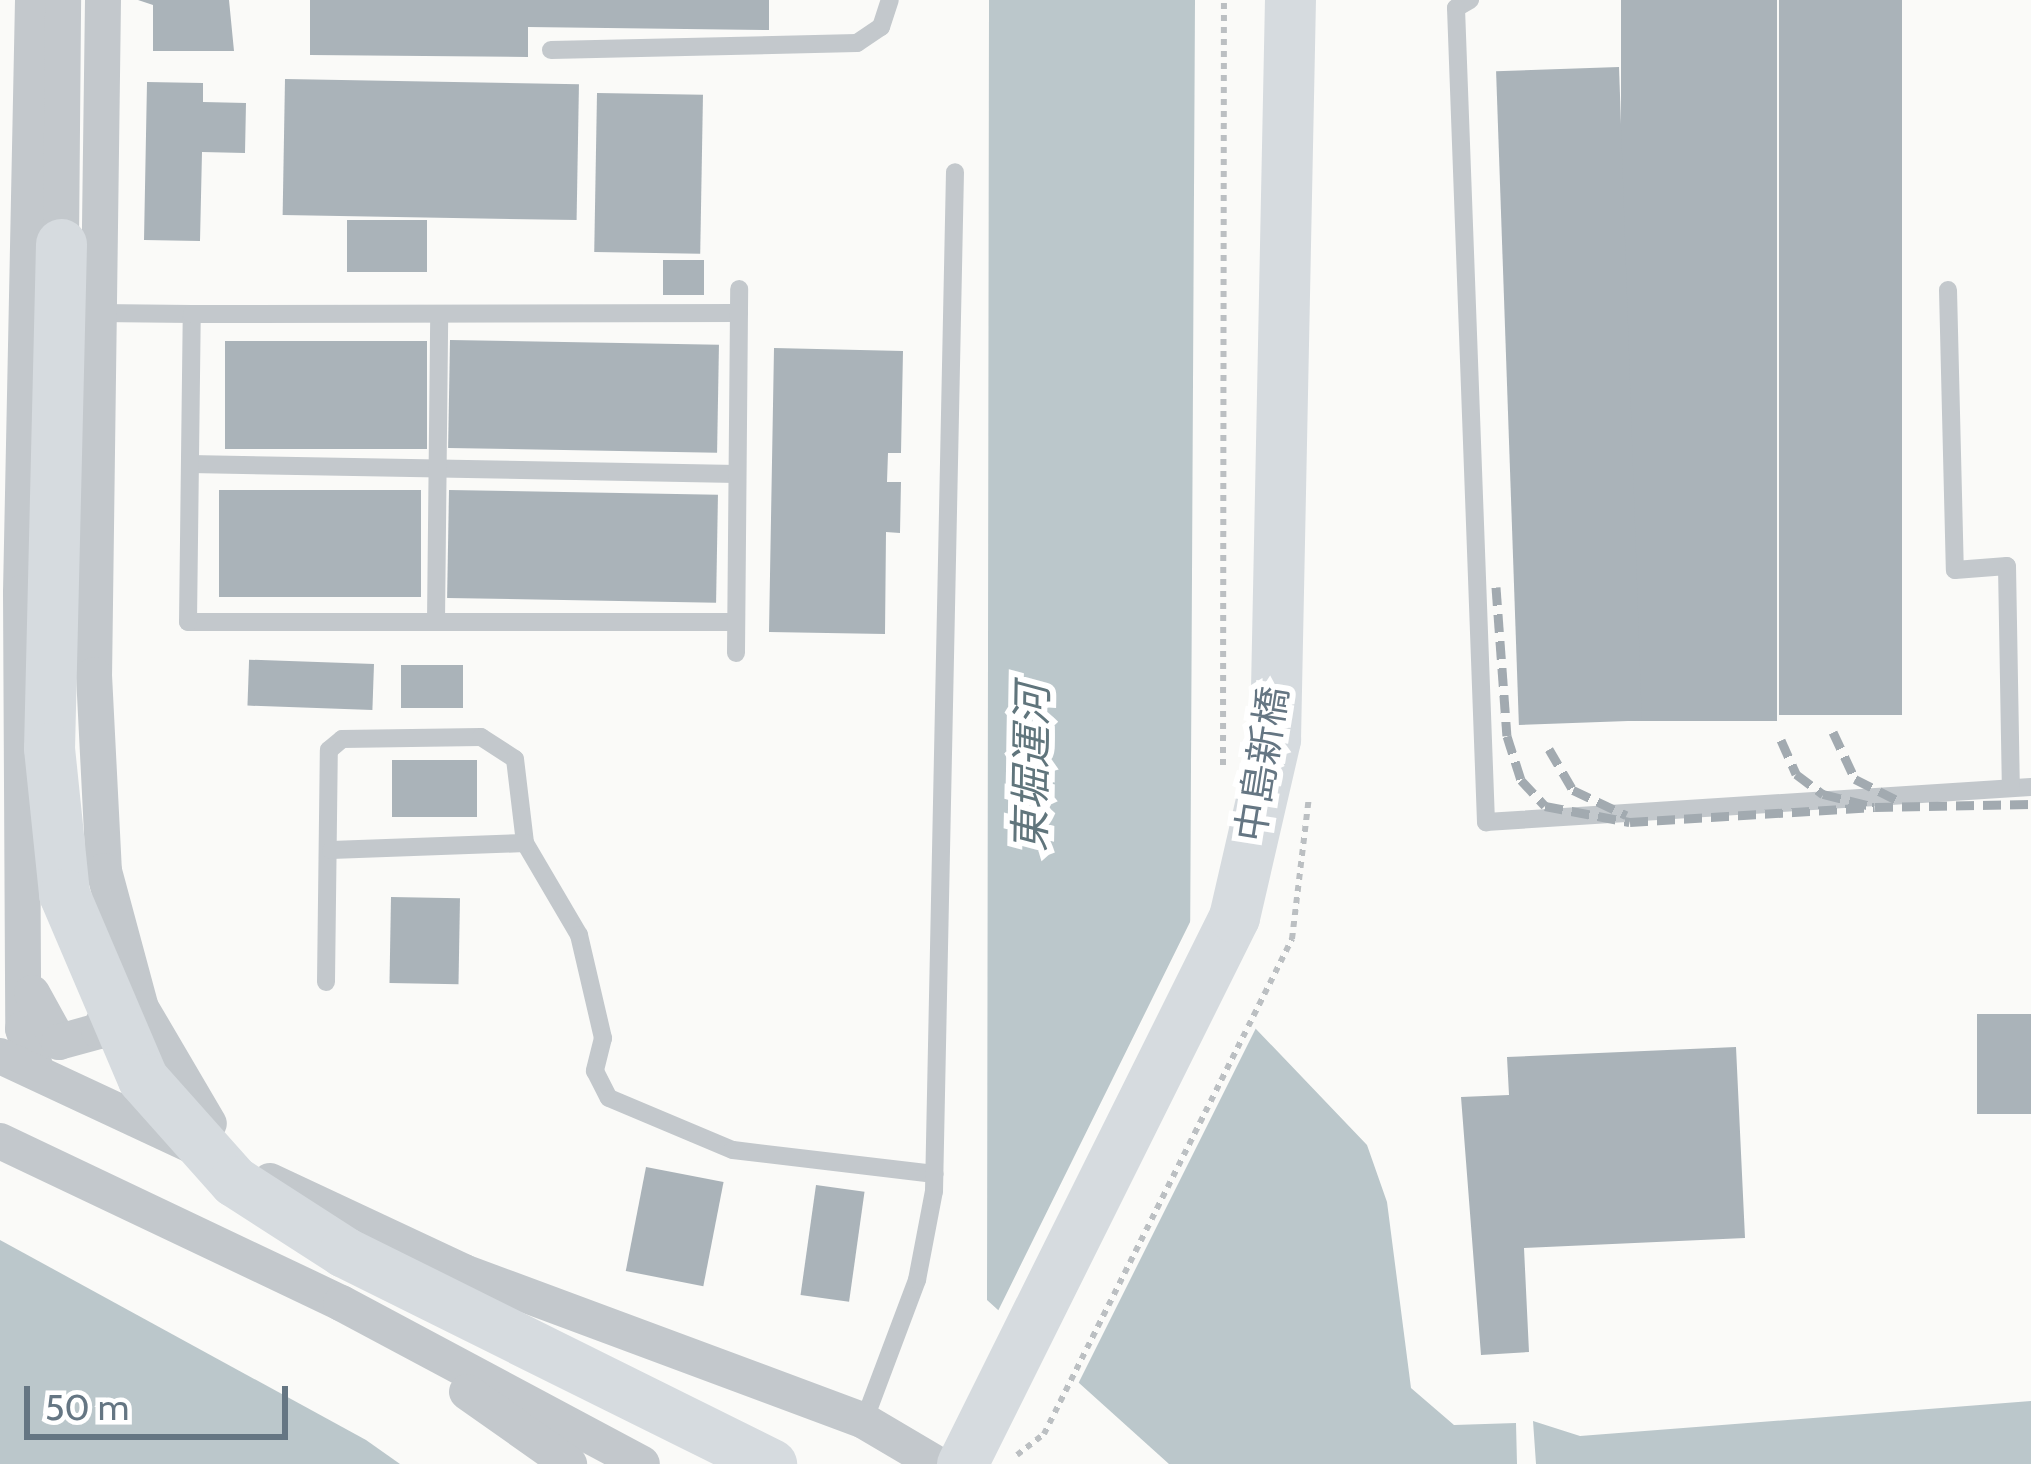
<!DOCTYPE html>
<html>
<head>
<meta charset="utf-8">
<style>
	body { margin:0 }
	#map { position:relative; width:2031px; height:1464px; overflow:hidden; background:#fafaf8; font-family:Cabin,"Noto Sans JP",sans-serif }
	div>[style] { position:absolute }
	.water>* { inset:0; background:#bbc7cb }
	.pier>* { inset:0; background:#fafaf8 }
	.building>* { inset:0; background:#aab3b9; transform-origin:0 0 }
	.path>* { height:6px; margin-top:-3px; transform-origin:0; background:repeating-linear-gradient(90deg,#bbbfc2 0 6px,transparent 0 12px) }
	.lane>* { height:18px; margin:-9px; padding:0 9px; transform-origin:9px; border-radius:9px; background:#c3c8cc }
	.street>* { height:36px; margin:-18px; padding:0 18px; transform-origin:18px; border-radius:18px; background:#c3c8cc }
	.secondary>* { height:51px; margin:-25.5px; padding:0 25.5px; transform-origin:25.5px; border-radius:25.5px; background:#d6dbdf }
	.rail>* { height:9px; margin-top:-4.5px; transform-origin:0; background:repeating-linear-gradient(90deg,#a2aab0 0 18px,transparent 0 27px) }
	span { translate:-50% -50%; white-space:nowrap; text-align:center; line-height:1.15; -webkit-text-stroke:12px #fff; paint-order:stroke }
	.street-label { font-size:39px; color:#657683 }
	.water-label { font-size:42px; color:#60757c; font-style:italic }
	.scale { position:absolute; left:24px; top:1386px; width:264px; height:54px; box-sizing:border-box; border:6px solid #657683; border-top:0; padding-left:15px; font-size:36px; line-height:42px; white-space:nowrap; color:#657683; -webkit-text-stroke:9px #fff; paint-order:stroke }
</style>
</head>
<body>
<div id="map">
	<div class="water">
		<div style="clip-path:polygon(989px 0,1195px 0,1190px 960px,1367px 1145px,1387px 1202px,1411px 1388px,1454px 1425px,1516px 1423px,1517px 1464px,1169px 1464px,987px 1300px)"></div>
		<div style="clip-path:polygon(0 1240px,366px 1440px,400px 1464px,0 1464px)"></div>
		<div style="clip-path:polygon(2031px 1401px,2031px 1464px,1536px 1464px,1533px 1421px,1580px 1436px)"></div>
	</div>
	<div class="pier">
		<div style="clip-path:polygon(1192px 918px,1201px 973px,1259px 1022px,1073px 1394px,995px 1317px)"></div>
	</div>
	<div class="building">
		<div style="clip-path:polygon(138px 0,229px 0,234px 51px,153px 51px,153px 5px)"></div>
		<div style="clip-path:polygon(310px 0,769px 0,769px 30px,528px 27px,528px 57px,310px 55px)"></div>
		<div style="left:1621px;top:0;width:156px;height:721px"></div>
		<div style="left:1779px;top:0;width:123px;height:715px"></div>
		<div style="left:1619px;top:67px;width:654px;height:123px;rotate:88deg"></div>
		<div style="left:285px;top:79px;width:294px;height:136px;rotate:1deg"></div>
		<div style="clip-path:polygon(147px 82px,203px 83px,203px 102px,246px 103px,245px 153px,202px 152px,200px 241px,144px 240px)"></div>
		<div style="left:597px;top:93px;width:106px;height:159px;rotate:1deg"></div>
		<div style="left:347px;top:220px;width:80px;height:52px"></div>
		<div style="left:663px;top:260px;width:41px;height:35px"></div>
		<div style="left:450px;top:340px;width:269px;height:108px;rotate:1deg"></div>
		<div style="left:225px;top:341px;width:202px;height:108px"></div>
		<div style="clip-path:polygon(774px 348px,903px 351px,901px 453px,888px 453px,887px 482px,901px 482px,900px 533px,886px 532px,885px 634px,769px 632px)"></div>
		<div style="left:219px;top:490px;width:202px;height:107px"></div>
		<div style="left:449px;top:490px;width:269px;height:108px;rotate:1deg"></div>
		<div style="left:374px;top:664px;width:46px;height:125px;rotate:92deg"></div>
		<div style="left:401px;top:665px;width:62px;height:43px"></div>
		<div style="left:392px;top:760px;width:85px;height:57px"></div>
		<div style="left:391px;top:897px;width:69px;height:86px;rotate:1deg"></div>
		<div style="left:2031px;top:1014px;width:100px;height:54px;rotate:90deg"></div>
		<div style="clip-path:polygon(1736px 1047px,1745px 1238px,1524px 1248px,1529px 1352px,1481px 1355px,1461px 1097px,1509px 1095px,1507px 1057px)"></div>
		<div style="left:646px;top:1167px;width:79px;height:106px;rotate:11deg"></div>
		<div style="left:816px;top:1185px;width:49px;height:111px;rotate:8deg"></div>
	</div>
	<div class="path">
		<div style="left:1223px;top:765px;width:765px;rotate:-89.93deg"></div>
		<div style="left:1017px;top:1455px;width:34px;rotate:-38deg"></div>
		<div style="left:1044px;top:1434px;width:554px;rotate:-63.39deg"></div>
		<div style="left:1292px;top:939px;width:143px;rotate:-83.2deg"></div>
	</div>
	<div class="lane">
		<div style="left:1470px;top:0;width:16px;rotate:150deg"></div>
		<div style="left:1456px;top:8px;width:815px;rotate:87.89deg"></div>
		<div style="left:1486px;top:822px;width:546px;rotate:-3.67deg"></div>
		<div style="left:551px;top:50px;width:306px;rotate:-1.3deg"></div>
		<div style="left:857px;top:43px;width:29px;rotate:-34deg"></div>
		<div style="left:881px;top:27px;width:28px;rotate:-72deg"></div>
		<div style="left:1948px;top:290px;width:280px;rotate:88.6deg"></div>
		<div style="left:1955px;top:570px;width:52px;rotate:-4.4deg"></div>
		<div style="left:2007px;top:566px;width:222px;rotate:89deg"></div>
		<div style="left:99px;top:313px;width:93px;rotate:0.6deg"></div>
		<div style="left:190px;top:464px;width:547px;rotate:1.05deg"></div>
		<div style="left:436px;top:622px;width:308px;rotate:-89.4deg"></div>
		<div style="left:736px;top:622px;width:548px;rotate:180deg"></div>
		<div style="left:188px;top:622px;width:308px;rotate:-89.3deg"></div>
		<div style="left:192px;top:314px;width:547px;rotate:-0.1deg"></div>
		<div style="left:736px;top:653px;width:364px;rotate:-89.5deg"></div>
		<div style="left:525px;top:843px;width:107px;rotate:59.6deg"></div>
		<div style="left:579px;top:935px;width:106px;rotate:76.9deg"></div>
		<div style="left:603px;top:1038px;width:34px;rotate:104deg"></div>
		<div style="left:595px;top:1071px;width:30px;rotate:63deg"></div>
		<div style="left:609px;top:1098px;width:134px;rotate:22.8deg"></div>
		<div style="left:733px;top:1150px;width:203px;rotate:6.8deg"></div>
		<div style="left:326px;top:982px;width:232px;rotate:-89.3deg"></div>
		<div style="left:329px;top:750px;width:17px;rotate:-40deg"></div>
		<div style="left:342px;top:739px;width:139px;rotate:-0.8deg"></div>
		<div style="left:481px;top:737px;width:40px;rotate:32.9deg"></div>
		<div style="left:515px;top:759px;width:85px;rotate:83.2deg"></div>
		<div style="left:525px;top:843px;width:194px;rotate:177.9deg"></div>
		<div style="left:864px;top:1421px;width:151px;rotate:-69.4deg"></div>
		<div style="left:917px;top:1280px;width:91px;rotate:-79.2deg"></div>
		<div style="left:934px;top:1191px;width:1019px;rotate:-88.82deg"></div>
	</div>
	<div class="street">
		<div style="left:33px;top:0;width:593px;rotate:91.16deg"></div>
		<div style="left:21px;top:593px;width:436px;rotate:89.7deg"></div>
		<div style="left:23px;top:1029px;width:42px;rotate:72deg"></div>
		<div style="left:103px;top:0;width:675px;rotate:90.76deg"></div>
		<div style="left:94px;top:675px;width:196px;rotate:87.1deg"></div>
		<div style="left:104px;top:871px;width:142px;rotate:74.9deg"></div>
		<div style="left:141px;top:1008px;width:134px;rotate:59.6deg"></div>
		<div style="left:61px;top:244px;width:244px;rotate:-89.5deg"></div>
		<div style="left:32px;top:993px;width:56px;rotate:61.1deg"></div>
		<div style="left:59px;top:1042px;width:41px;rotate:-15.4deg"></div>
		<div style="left:99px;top:1031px;width:42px;rotate:-62.8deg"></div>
		<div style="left:0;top:1056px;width:217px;rotate:25deg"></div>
		<div style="left:0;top:1141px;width:378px;rotate:25.4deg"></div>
		<div style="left:341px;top:1303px;width:341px;rotate:28.1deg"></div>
		<div style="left:270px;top:1181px;width:214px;rotate:25.1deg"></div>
		<div style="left:464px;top:1272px;width:427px;rotate:20.4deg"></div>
		<div style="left:864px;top:1421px;width:85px;rotate:30.5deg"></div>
		<div style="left:467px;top:1392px;width:125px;rotate:35.2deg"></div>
	</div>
	<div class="secondary">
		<div style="left:61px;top:244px;width:504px;rotate:91.36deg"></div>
		<div style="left:49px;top:748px;width:147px;rotate:84.1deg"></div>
		<div style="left:64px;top:894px;width:201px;rotate:66.9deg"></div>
		<div style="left:143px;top:1079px;width:137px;rotate:48.3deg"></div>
		<div style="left:234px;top:1181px;width:131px;rotate:32.8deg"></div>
		<div style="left:344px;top:1252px;width:477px;rotate:26.4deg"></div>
		<div style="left:962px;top:1464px;width:611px;rotate:-63.56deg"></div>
		<div style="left:1234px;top:917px;width:183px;rotate:-77deg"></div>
		<div style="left:1275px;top:739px;width:739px;rotate:-88.84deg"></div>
	</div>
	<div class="rail">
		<div style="left:1496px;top:587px;width:149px;rotate:85.8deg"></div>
		<div style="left:1507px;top:736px;width:46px;rotate:72.3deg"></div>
		<div style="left:1521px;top:780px;width:35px;rotate:47deg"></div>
		<div style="left:1545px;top:806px;width:86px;rotate:10.7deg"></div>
		<div style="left:1630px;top:822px;width:245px;rotate:-3.5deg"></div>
		<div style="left:1833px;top:732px;width:52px;rotate:64.9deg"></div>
		<div style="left:1855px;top:779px;width:49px;rotate:26.6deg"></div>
		<div style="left:1781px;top:740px;width:37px;rotate:66deg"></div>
		<div style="left:1796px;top:774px;width:34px;rotate:37deg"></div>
		<div style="left:1823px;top:794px;width:54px;rotate:14deg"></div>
		<div style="left:1875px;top:807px;width:156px;rotate:-1.1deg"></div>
		<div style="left:1549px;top:749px;width:48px;rotate:59.7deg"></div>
		<div style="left:1573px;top:790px;width:59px;rotate:25.3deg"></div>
	</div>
	<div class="street-label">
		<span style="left:1262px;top:764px;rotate:-81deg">中島新橋</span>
	</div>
	<div class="water-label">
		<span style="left:1031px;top:768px;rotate:-89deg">東堀運河</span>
	</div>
	<div class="scale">50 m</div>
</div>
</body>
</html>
